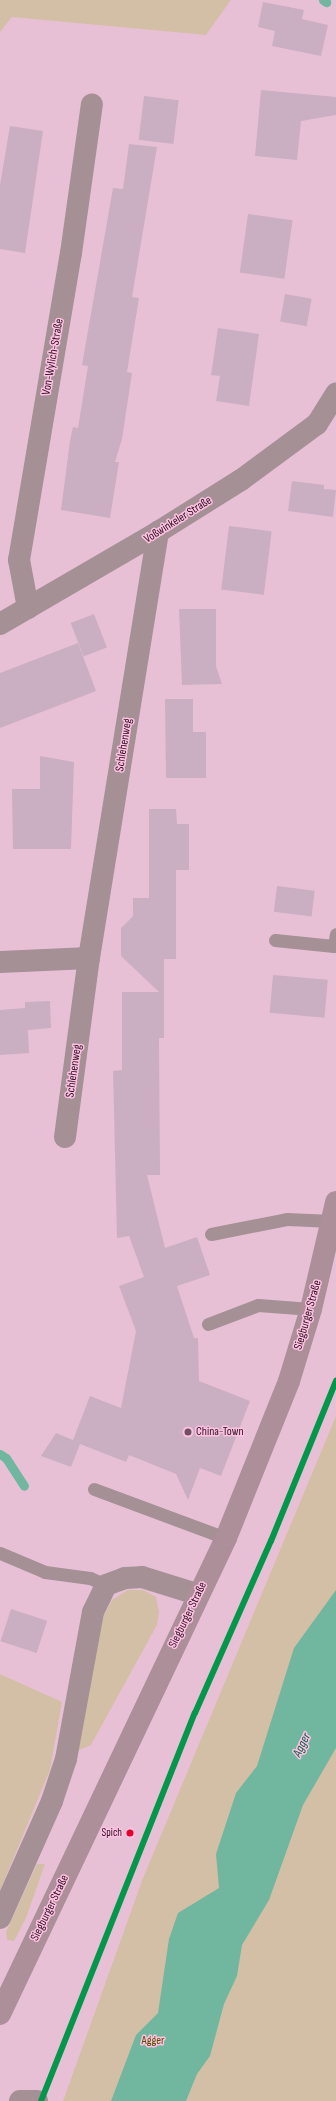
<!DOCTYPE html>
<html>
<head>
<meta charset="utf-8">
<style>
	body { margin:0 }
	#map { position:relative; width:336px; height:2101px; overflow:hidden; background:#e8c0d6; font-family:"Sofia Sans Condensed",sans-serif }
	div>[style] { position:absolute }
	.green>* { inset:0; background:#d3bfa6 }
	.water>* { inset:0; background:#71b69f }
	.stream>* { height:9px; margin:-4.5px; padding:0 4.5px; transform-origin:4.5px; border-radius:4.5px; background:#71b69f }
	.building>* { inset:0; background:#caaec2; transform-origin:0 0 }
	.service>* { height:13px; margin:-6.5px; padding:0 6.5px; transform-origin:6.5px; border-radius:6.5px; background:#a59095 }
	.minor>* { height:22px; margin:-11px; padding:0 11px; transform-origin:11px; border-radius:11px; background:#a59095 }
	.primary>* { height:22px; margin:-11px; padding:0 11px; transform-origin:11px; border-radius:11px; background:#ac8f99 }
	.rail-1>* { height:6px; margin:-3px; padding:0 3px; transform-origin:3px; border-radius:3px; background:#04974c }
	.dots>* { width:11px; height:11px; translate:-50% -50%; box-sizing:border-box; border:2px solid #fec1e2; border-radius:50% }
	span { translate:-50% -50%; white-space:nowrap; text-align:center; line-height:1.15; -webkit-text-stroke:3px #fec1e2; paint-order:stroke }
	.bus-label { font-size:11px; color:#2d1322 }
	.right { translate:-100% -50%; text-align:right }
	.street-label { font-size:12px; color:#2d1322 }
	.poi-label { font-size:12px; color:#2d1322 }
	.left { translate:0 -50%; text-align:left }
	.park-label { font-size:12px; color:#555000 }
	.water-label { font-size:13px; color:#046246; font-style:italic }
</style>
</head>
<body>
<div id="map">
	<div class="green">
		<div style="clip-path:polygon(0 0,231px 0,206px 35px,12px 17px,0 32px)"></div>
		<div style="clip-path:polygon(336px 1416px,336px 2101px,63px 2101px,143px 1878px)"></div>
		<div style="clip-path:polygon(128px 1590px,143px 1590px,156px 1597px,159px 1612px,157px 1625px,91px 1745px,77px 1751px,102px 1619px,112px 1600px)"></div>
		<div style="clip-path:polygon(0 1674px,62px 1702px,50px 1770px,0 1891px)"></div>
		<div style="clip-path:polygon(37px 1864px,45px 1864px,26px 1918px,14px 1941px,7px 1940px,6px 1932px)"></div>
	</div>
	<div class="water">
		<div style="clip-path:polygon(336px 1590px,336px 1748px,303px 1805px,269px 1900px,242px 1945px,237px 1976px,224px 2004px,210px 2056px,197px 2074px,186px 2101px,111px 2101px,136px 2035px,158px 2013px,169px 1939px,178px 1913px,219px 1888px,216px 1854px,236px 1793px,257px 1766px,294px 1648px)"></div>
	</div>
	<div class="stream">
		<div style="left:323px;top:0;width:4px;rotate:34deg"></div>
		<div style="left:0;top:1454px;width:7px;rotate:34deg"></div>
		<div style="left:6px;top:1458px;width:33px;rotate:57deg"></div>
	</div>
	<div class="building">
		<div style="clip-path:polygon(263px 2px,304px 10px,302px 19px,328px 25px,321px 56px,272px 46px,275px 31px,258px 27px)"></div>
		<div style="clip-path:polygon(261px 90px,336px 97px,336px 115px,301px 121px,297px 160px,255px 156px)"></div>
		<div style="left:144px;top:96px;width:35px;height:44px;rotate:7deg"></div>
		<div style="clip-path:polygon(10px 126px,43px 131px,25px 253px,0 249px,0 185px)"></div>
		<div style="clip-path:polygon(129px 144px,157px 147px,132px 297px,139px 298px,127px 372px,132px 373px,122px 439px,115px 462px,119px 462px,110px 518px,61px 510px,70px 441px,73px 427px,78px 428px,88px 366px,82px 365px,113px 188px,123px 189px)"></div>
		<div style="left:248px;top:214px;width:45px;height:59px;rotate:8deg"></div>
		<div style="left:285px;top:294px;width:27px;height:28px;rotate:10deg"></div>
		<div style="clip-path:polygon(218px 328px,259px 334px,249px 406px,216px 401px,220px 376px,211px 375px)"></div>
		<div style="clip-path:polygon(292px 481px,324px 485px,324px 489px,336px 490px,333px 517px,288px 511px)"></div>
		<div style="left:229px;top:526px;width:43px;height:64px;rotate:7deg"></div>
		<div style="clip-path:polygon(179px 609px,216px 609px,216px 666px,222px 684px,182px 685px)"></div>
		<div style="left:94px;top:614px;width:36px;height:25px;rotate:69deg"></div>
		<div style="clip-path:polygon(78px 643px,96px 691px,0 728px,0 673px)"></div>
		<div style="clip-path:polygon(165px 699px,193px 699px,193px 732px,206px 732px,206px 778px,166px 778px)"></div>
		<div style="clip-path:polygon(40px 756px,74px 762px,71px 849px,13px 849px,12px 789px,40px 789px)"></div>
		<div style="clip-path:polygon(149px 809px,176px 809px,177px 824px,189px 824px,189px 870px,176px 870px,176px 959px,164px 959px,164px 1038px,159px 1038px,160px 1175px,147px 1175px,165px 1248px,197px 1237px,210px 1275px,177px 1286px,194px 1338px,198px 1338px,199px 1381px,250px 1401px,221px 1476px,200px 1468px,188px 1500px,176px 1474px,129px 1455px,126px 1462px,80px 1444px,71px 1467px,41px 1456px,56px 1433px,73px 1440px,90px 1396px,121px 1408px,136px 1331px,119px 1286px,144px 1277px,129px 1236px,117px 1238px,113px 1071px,122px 1070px,122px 992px,159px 992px,121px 956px,121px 928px,133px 916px,133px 898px,149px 898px)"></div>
		<div style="left:277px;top:886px;width:38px;height:26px;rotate:7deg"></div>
		<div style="left:273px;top:975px;width:55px;height:38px;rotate:5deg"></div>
		<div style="clip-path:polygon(50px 1001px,51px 1028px,28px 1030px,29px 1053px,0 1055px,0 1010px,25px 1008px,25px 1002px)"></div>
		<div style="left:11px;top:1609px;width:38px;height:34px;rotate:18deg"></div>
	</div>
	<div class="service">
		<div style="left:275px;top:940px;width:59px;rotate:5.8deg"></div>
		<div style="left:334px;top:946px;width:12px;rotate:-81deg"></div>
		<div style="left:211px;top:1234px;width:77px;rotate:-11.2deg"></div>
		<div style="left:287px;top:1219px;width:45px;rotate:2.5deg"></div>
		<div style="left:208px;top:1324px;width:53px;rotate:-20.8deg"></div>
		<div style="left:258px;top:1305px;width:53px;rotate:4.3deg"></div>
		<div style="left:94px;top:1489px;width:141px;rotate:20.4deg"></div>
		<div style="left:0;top:1553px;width:49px;rotate:22.9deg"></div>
		<div style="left:45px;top:1572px;width:45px;rotate:7.6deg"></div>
		<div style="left:90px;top:1578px;width:17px;rotate:24deg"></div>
	</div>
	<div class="minor">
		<div style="left:28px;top:608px;width:49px;rotate:-100.6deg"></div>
		<div style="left:19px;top:560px;width:311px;rotate:-80.4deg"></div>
		<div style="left:71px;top:253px;width:150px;rotate:-82deg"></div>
		<div style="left:0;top:624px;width:183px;rotate:-30.2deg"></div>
		<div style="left:158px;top:532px;width:98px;rotate:-32.1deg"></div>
		<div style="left:241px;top:480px;width:94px;rotate:-36.4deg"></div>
		<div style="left:317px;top:424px;width:36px;rotate:-58deg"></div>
		<div style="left:0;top:962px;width:89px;rotate:-2.6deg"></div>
		<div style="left:65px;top:1137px;width:181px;rotate:-82.4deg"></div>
		<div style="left:89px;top:958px;width:432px;rotate:-80.8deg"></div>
		<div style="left:0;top:1918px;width:128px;rotate:-66deg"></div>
		<div style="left:52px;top:1801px;width:44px;rotate:-71.6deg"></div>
		<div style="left:66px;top:1759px;width:149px;rotate:-79.6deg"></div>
		<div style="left:93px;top:1612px;width:30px;rotate:-64deg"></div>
		<div style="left:106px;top:1585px;width:20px;rotate:-20deg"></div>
		<div style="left:125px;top:1578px;width:17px;rotate:-3deg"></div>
		<div style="left:142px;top:1577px;width:58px;rotate:17.2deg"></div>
		<div style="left:20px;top:2101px;width:17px"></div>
	</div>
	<div class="primary">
		<div style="left:0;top:2014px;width:527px;rotate:-64.6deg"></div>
		<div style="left:226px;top:1538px;width:169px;rotate:-68.1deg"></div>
		<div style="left:289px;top:1381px;width:75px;rotate:-73deg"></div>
		<div style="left:311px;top:1309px;width:110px;rotate:-76.8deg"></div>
	</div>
	<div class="rail-1">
		<div style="left:41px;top:2101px;width:417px;rotate:-68.4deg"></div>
		<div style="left:195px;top:1713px;width:188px;rotate:-66.2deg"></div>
		<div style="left:271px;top:1541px;width:173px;rotate:-67.9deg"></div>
	</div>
	<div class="dots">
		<div style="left:188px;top:1432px;background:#6e5061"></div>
		<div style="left:130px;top:1833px;background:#e4002b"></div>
	</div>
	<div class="bus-label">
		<span class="right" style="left:122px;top:1833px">Spich</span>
	</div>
	<div class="street-label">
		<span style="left:53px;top:357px;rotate:-80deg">Von-Wylich-Straße</span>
		<span style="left:178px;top:520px;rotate:-32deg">Voßwinkeler Straße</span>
		<span style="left:124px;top:745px;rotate:-81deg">Schlehenweg</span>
		<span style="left:74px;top:1071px;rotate:-82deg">Schlehenweg</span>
		<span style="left:308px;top:1315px;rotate:-74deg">Siegburger Straße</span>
		<span style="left:188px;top:1615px;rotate:-64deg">Siegburger Straße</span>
		<span style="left:50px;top:1908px;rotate:-64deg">Siegburger Straße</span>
	</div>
	<div class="poi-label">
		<span class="left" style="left:196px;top:1432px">China-Town</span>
	</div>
	<div class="park-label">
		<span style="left:153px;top:2041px">Agger</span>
	</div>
	<div class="water-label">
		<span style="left:302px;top:1745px;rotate:-64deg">Agger</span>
	</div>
</div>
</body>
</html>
